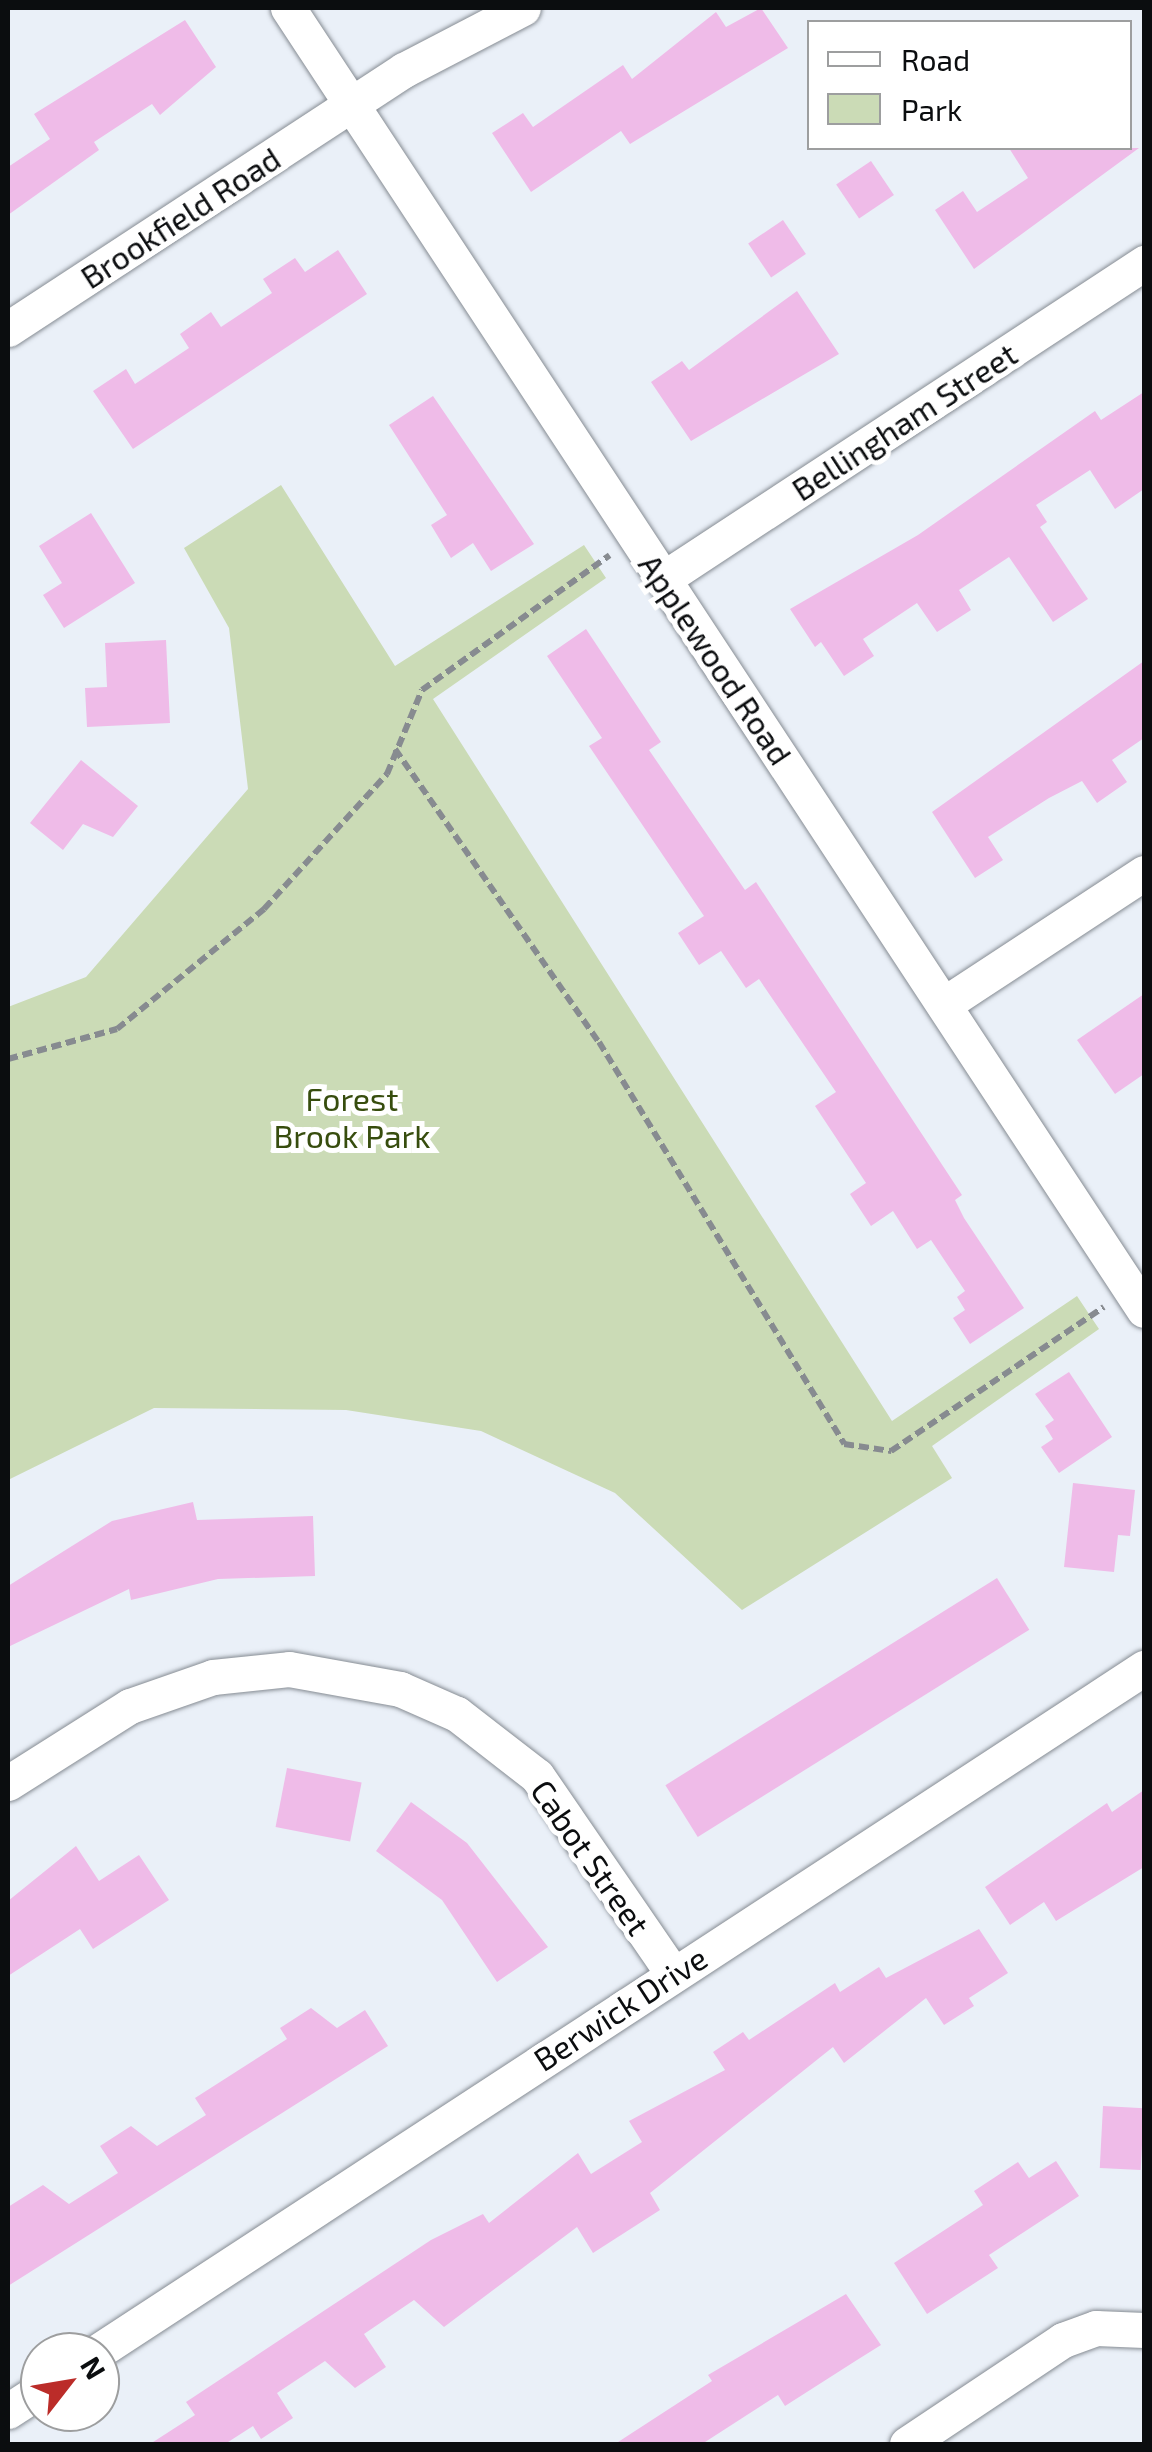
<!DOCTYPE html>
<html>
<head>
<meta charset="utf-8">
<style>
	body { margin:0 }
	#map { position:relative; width:1152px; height:2452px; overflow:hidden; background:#eaf0f8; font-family:"Exo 2",sans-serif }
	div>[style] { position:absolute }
	.green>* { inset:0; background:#cbdbb6 }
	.building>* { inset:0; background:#efbbe8; transform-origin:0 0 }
	.path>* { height:6px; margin-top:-3px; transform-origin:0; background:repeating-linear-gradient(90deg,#878b90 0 10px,transparent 0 15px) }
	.roads { filter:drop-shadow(0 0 2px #868c93) drop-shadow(0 0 2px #868c93) }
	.minor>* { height:35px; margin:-17.5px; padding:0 17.5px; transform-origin:17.5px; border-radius:17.5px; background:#fff }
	span { translate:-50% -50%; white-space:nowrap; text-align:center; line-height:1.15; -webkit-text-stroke:10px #fff; paint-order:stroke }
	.street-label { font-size:32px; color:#0b0d0f }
	.park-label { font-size:32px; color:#374d0e }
	.frame { position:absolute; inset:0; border:10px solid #0b0d0f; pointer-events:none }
	.legend { position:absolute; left:807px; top:20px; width:325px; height:130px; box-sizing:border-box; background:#fff; border:2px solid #9d9e9f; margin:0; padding:12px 18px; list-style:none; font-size:30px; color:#0b0d0f }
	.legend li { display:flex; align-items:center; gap:20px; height:50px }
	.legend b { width:50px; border:2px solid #9d9e9f }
	.north { position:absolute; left:20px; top:2332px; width:100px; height:100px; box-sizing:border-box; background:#fff; border:2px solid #9d9e9f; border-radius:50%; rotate:59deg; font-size:28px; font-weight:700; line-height:40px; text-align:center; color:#0b0d0f }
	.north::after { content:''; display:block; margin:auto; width:35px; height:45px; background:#bb2c29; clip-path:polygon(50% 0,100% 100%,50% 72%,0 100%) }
</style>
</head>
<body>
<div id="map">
	<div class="green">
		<div style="clip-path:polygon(281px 485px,395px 666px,584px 545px,606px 578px,433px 699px,892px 1421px,1077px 1296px,1099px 1329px,932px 1446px,952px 1478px,742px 1610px,615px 1493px,481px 1431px,346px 1410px,154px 1408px,8px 1480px,8px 1007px,86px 977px,248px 789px,229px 628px,184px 548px)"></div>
	</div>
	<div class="building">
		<div style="clip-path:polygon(761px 8px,788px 48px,630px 144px,621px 131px,531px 192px,492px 133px,523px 113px,533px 127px,623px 65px,632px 79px,716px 12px,726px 27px)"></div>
		<div style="clip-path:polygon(185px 20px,216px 67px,160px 115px,152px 104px,94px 142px,99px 150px,8px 215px,8px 167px,50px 139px,34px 114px)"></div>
		<div style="clip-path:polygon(1009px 148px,1139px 148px,974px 269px,935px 210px,963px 191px,977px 212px,1028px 178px)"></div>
		<div style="left:871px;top:161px;width:41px;height:42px;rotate:56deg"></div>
		<div style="left:783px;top:220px;width:41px;height:42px;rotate:56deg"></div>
		<div style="clip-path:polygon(338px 250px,367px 294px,133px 449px,93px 391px,126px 369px,135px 384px,189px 348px,180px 334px,211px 312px,221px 327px,272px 293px,263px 279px,295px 258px,305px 272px)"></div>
		<div style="clip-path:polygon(797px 291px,839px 354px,691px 441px,651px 382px,682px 361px,689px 370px)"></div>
		<div style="clip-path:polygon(1144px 392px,1144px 489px,1115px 509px,1090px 470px,1036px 505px,1047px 522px,1040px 527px,1088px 599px,1053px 622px,1009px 557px,959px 590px,971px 610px,937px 632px,917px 603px,863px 639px,874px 656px,844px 676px,821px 642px,815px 647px,790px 609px,918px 535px,1095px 411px,1101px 420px)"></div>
		<div style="clip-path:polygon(433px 396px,534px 544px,491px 571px,473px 543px,451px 558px,431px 525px,447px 515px,389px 425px)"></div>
		<div style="clip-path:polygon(91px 513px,135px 583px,64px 628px,43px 595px,62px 583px,39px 546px)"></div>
		<div style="clip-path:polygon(586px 629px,661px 742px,649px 750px,745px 890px,756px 882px,962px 1195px,955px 1200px,964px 1218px,1024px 1308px,970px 1344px,953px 1318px,965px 1310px,957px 1297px,965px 1291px,931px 1240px,917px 1249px,893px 1211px,871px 1226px,850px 1194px,866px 1183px,815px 1106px,836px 1092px,759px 979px,746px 988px,721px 951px,699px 965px,678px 933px,704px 916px,589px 746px,602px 738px,547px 656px)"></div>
		<div style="clip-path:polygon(166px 640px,170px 723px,87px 727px,85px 688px,107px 687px,105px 643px)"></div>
		<div style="clip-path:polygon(1144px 661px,1144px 738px,1112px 760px,1127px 782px,1097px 803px,1082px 781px,1049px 798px,988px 837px,1003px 860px,975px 878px,932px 812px)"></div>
		<div style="clip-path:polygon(81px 760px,138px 806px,113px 837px,83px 824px,63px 850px,30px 823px)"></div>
		<div style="clip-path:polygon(1144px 994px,1144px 1074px,1115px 1094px,1077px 1040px)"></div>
		<div style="clip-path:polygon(1069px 1372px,1112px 1437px,1059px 1473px,1041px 1447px,1053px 1439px,1045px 1426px,1054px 1420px,1035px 1394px)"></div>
		<div style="clip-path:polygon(1073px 1483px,1135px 1490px,1130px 1536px,1118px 1535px,1114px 1572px,1064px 1567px)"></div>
		<div style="clip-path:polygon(193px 1502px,197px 1520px,313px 1516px,315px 1576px,218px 1579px,131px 1600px,129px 1589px,8px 1647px,8px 1586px,112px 1521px)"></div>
		<div style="left:997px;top:1578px;width:61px;height:391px;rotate:58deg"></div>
		<div style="left:287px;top:1768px;width:76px;height:60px;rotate:11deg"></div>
		<div style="clip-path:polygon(1144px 1790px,1144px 1867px,1056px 1921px,1044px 1902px,1010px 1925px,985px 1887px,1107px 1803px,1112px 1812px)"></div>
		<div style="clip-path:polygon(411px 1802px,467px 1843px,548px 1947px,497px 1982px,442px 1900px,376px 1851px)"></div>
		<div style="clip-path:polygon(76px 1846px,99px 1881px,139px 1855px,169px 1900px,93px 1949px,80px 1929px,8px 1976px,8px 1901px)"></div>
		<div style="clip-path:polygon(979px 1929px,1008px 1973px,969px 1998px,974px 2006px,944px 2025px,926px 1998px,844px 2063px,833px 2047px,650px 2193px,660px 2210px,593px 2253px,577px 2227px,444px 2327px,414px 2300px,364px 2334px,386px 2367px,355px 2388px,325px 2361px,277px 2393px,293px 2418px,261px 2439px,253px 2426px,225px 2444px,150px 2444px,195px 2415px,186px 2402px,431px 2240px,483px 2214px,489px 2223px,578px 2153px,591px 2174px,642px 2142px,629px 2121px,725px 2070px,713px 2052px,743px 2032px,749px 2040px,835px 1983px,840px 1992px,879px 1967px,886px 1978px)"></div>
		<div style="clip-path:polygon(311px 2008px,337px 2028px,365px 2010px,388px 2046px,8px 2286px,8px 2207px,43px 2185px,69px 2204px,118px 2173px,100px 2146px,131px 2126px,157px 2146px,206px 2115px,195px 2098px,287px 2039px,280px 2028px)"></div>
		<div style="left:1103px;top:2106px;width:41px;height:62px;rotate:3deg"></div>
		<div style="clip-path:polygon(1056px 2161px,1079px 2196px,989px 2255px,998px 2268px,927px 2314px,894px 2263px,983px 2205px,974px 2191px,1018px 2162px,1029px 2178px)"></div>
		<div style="clip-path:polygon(846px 2294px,881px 2345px,857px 2360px,785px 2406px,778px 2395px,702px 2444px,615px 2444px,712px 2381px,708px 2375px)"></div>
	</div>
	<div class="path">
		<div style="left:395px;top:749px;width:357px;rotate:55.2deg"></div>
		<div style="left:599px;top:1042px;width:471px;rotate:58.6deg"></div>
		<div style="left:844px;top:1444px;width:48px;rotate:8.5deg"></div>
		<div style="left:891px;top:1451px;width:257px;rotate:-34.1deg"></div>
		<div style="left:8px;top:1059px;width:113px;rotate:-15.4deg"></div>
		<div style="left:117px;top:1029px;width:190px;rotate:-39.2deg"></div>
		<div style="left:264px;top:909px;width:183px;rotate:-47.7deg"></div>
		<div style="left:387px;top:774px;width:91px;rotate:-67.4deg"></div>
		<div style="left:422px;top:690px;width:231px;rotate:-35.7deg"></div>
	</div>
	<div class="roads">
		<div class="minor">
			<div style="left:288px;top:8px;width:1558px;rotate:56.68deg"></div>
			<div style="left:8px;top:329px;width:473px;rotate:-33.2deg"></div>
			<div style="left:404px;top:70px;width:134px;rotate:-27.5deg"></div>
			<div style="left:663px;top:579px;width:576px;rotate:-33.3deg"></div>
			<div style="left:946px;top:1003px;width:237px;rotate:-33.3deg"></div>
			<div style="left:8px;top:1783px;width:144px;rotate:-32.3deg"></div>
			<div style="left:130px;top:1706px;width:88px;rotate:-19.3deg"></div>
			<div style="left:213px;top:1677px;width:76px;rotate:-6deg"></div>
			<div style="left:289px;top:1669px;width:113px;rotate:10.2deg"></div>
			<div style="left:400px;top:1689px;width:62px;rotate:23.7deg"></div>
			<div style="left:457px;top:1714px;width:101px;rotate:37.8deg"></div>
			<div style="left:537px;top:1776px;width:240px;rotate:55.5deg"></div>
			<div style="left:97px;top:2352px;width:1251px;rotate:-33.16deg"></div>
			<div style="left:8px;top:2411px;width:38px;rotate:-33deg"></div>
			<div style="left:907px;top:2444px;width:187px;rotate:-33.7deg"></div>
			<div style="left:1063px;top:2340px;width:35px;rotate:-20deg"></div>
			<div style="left:1096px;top:2328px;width:48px;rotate:2.4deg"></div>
		</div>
	</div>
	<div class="street-label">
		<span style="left:180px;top:217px;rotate:-33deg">Brookfield Road</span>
		<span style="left:904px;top:421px;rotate:-33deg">Bellingham Street</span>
		<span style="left:716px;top:659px;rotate:56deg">Applewood Road</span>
		<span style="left:591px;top:1857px;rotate:55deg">Cabot Street</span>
		<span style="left:620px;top:2008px;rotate:-33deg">Berwick Drive</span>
	</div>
	<div class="park-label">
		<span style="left:352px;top:1117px">Forest<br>Brook Park</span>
	</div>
	<div class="frame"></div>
	<ul class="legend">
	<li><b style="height:12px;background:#fff"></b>Road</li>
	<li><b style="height:28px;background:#cbdbb6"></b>Park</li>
	</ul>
	<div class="north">N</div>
</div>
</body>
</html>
